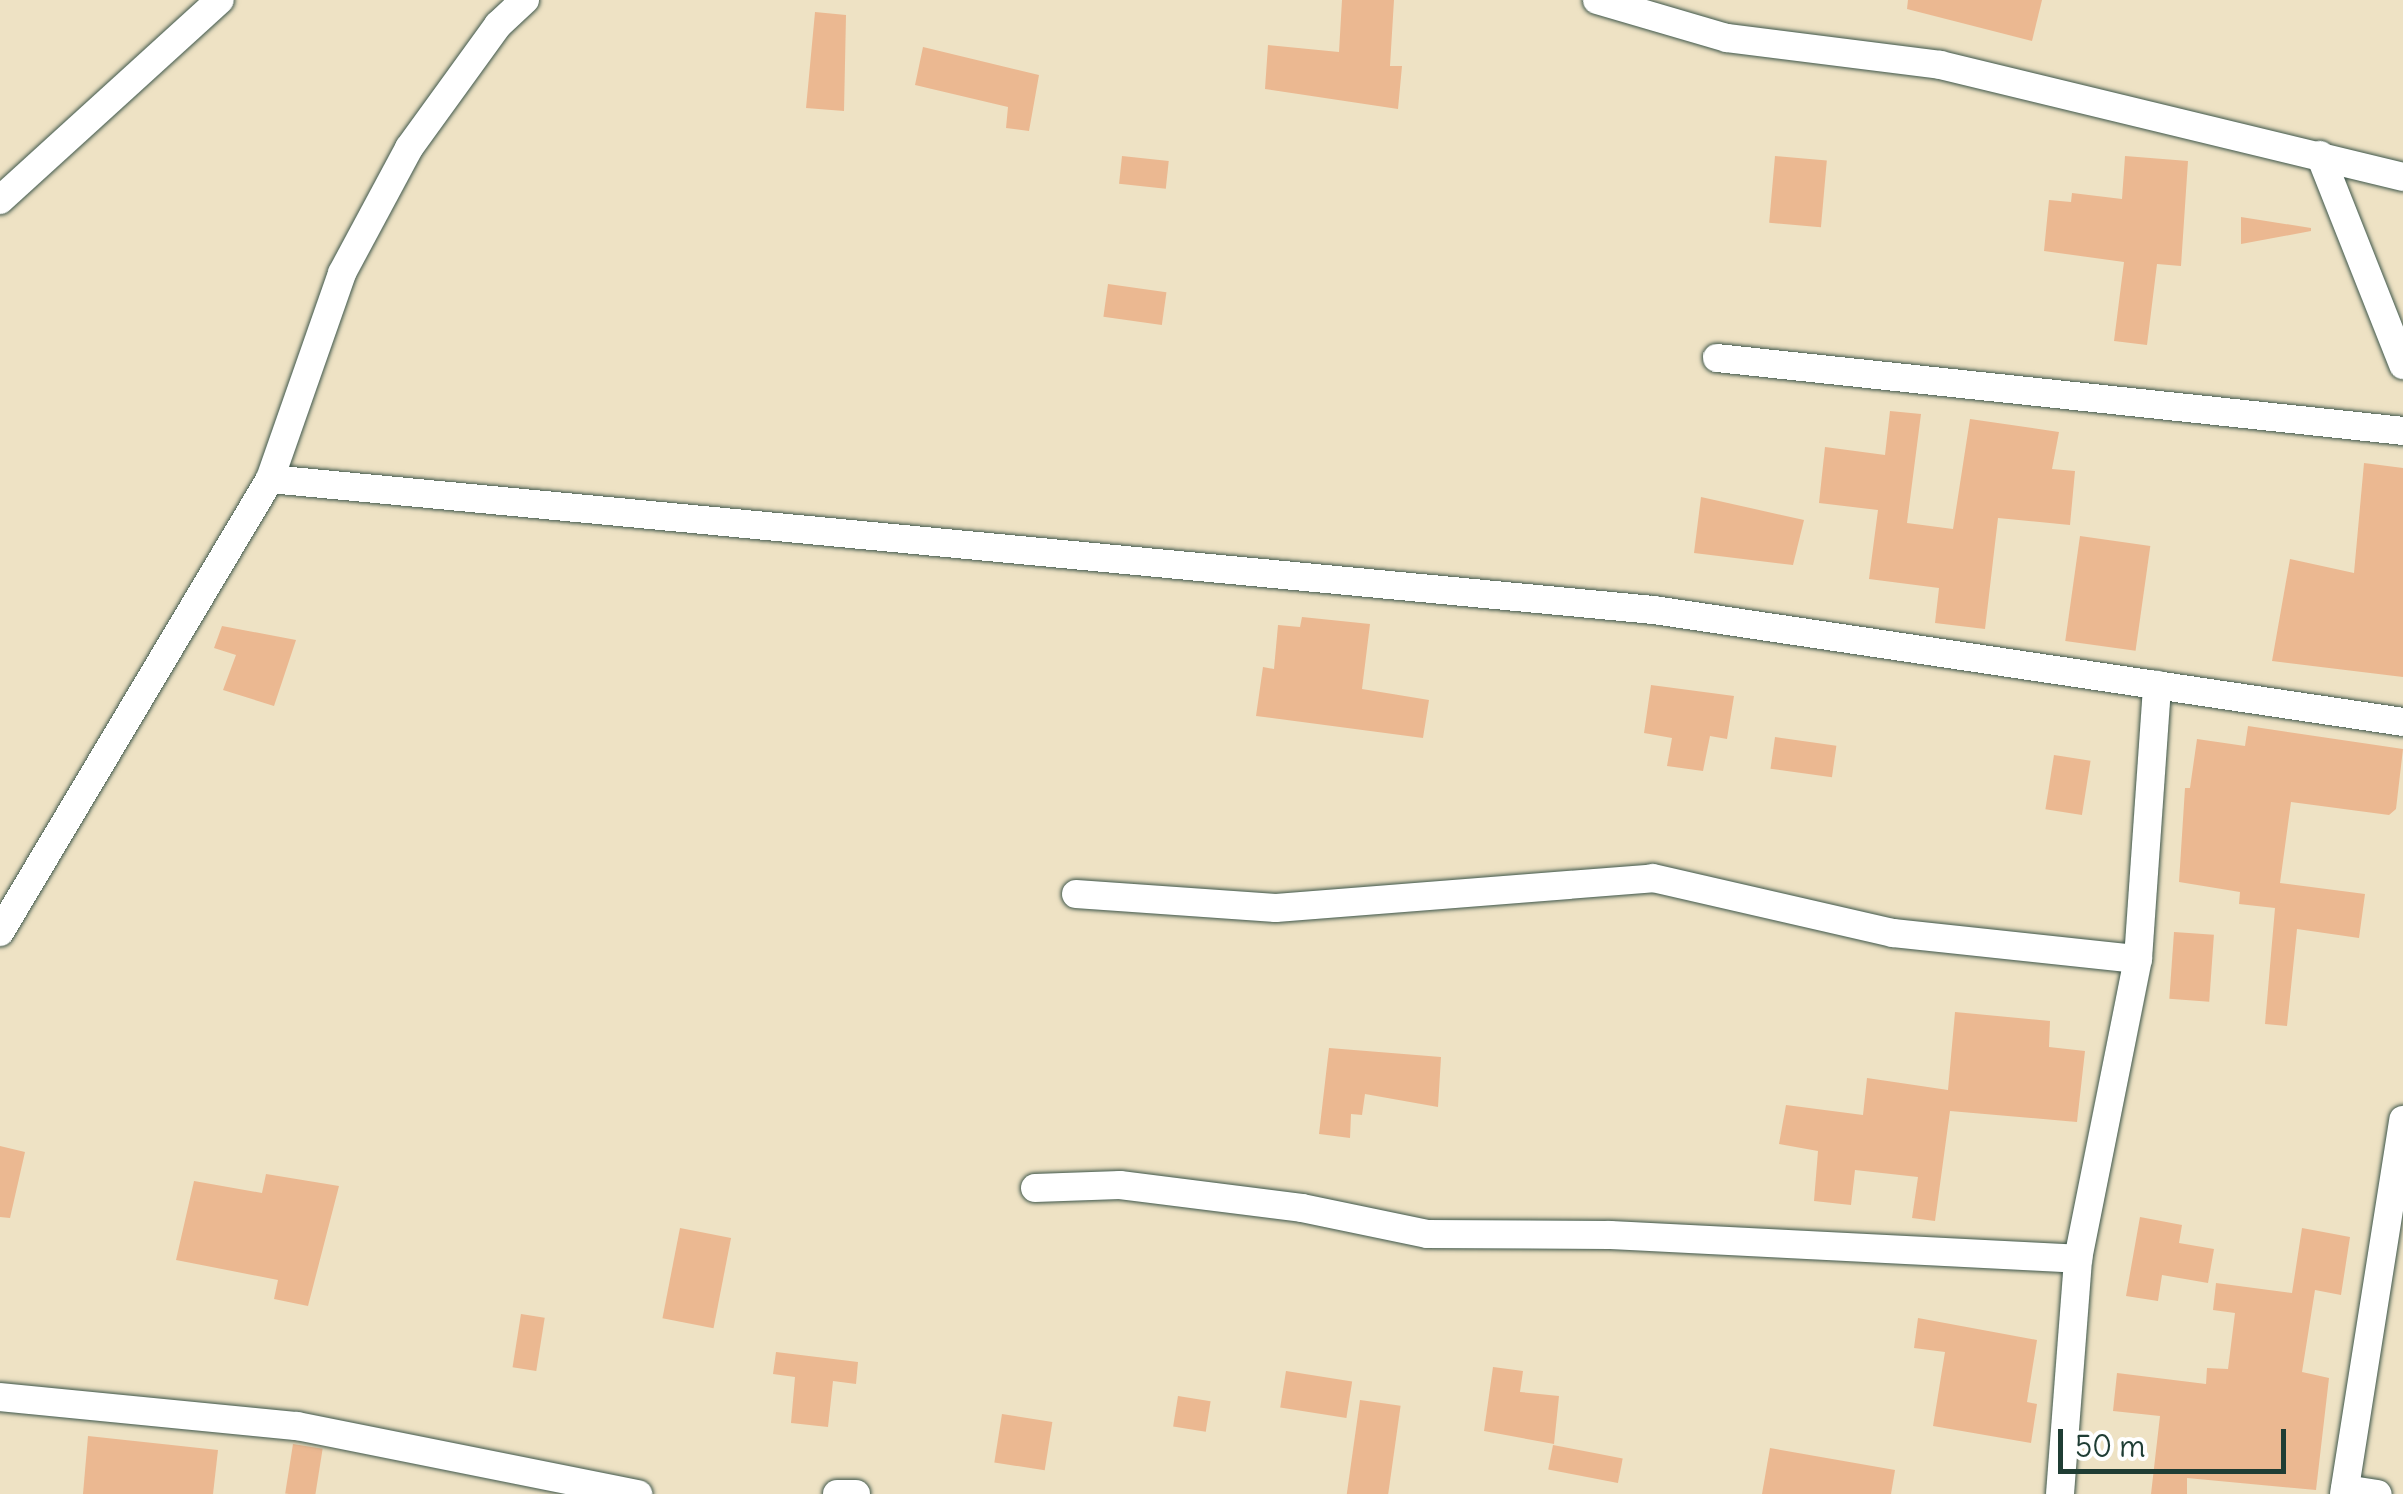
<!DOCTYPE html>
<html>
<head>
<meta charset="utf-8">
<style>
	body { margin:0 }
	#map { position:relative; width:2403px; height:1494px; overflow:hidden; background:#eee2c4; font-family:Delius,sans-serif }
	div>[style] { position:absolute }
	.building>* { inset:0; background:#ebb891; transform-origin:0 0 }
	.roads { filter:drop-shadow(0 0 2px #3e564a) drop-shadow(0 0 2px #3e564a) }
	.street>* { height:28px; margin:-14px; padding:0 14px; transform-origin:14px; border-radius:14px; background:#fff }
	span { translate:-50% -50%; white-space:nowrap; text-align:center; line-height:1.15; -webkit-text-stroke:9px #fff; paint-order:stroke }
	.scale { position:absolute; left:2058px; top:1429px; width:228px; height:45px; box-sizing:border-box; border:5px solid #1f3d34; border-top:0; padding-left:12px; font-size:30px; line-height:35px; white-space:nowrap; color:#1f3d34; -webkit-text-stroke:8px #fff; paint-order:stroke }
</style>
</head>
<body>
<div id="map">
	<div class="building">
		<div style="clip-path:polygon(1342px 0,1394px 0,1390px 66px,1402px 66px,1398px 109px,1265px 89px,1268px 45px,1339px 52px)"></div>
		<div style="clip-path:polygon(1908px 0,2042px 0,2032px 41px,1907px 9px)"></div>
		<div style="clip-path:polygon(815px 12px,846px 15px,844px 111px,806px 108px)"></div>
		<div style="clip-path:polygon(923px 47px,1039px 75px,1029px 131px,1006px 128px,1008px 107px,915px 85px)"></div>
		<div style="left:1122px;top:156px;width:47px;height:28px;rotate:6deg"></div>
		<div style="left:1775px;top:156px;width:52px;height:67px;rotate:5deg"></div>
		<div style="clip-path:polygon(2125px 156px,2188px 161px,2181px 266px,2157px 264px,2147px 345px,2114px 341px,2124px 262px,2044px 251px,2049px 200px,2071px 202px,2072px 193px,2122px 199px)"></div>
		<div style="clip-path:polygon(2241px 217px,2311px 228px,2311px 231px,2241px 244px)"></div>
		<div style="left:1108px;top:284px;width:59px;height:33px;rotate:8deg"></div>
		<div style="clip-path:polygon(1890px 411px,1921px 414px,1907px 523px,1953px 529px,1970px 419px,2059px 432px,2052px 469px,2075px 471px,2070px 525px,1998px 518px,1985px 629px,1935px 623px,1939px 588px,1869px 579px,1878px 510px,1819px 503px,1825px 447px,1885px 455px)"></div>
		<div style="clip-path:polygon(2364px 463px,2403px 468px,2403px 677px,2272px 661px,2290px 559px,2354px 573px)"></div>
		<div style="clip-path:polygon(1701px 497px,1804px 520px,1793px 565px,1694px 553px)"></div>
		<div style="left:2080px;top:536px;width:71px;height:106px;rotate:8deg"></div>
		<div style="clip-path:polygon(1302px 617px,1370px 624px,1362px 689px,1429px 700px,1423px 738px,1256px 716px,1263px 667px,1274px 669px,1278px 625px,1300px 627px)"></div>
		<div style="clip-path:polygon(222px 626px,296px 640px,274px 706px,223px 690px,236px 655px,214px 648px)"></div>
		<div style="clip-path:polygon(1651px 685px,1734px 696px,1727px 739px,1710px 736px,1703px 771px,1667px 766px,1672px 738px,1644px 733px)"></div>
		<div style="clip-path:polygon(2248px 726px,2403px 749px,2396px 809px,2389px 815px,2291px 802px,2280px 883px,2365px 894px,2359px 938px,2297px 929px,2287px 1026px,2265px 1024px,2275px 908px,2239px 904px,2240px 892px,2179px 882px,2185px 788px,2190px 788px,2197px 739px,2245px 746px)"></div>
		<div style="left:1775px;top:737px;width:62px;height:32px;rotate:8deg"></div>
		<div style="left:2054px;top:755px;width:37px;height:55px;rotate:9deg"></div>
		<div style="left:2174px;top:932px;width:40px;height:67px;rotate:4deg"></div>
		<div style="clip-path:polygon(1955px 1012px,2050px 1021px,2049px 1047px,2085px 1051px,2077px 1122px,1950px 1111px,1935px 1221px,1912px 1218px,1918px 1177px,1855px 1170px,1851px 1205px,1814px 1201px,1818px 1151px,1779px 1144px,1786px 1105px,1863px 1115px,1867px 1078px,1948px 1090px)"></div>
		<div style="clip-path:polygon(1329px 1048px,1441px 1057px,1438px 1107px,1365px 1094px,1362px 1115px,1351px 1114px,1350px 1138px,1319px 1134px)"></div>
		<div style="clip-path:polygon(0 1146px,25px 1152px,10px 1218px,0 1217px)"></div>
		<div style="clip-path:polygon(266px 1174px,339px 1186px,308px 1306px,274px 1299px,278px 1280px,176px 1260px,194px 1181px,262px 1193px)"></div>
		<div style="clip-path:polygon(2140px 1217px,2182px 1225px,2179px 1243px,2214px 1249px,2208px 1283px,2162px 1275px,2158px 1301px,2126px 1296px)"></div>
		<div style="left:680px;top:1228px;width:52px;height:92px;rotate:11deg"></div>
		<div style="clip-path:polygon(2302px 1228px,2350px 1237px,2341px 1295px,2315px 1290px,2302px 1372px,2329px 1378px,2316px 1490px,2187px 1478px,2187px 1494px,2151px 1494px,2160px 1416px,2113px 1411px,2117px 1373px,2206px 1384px,2207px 1368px,2228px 1369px,2235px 1313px,2213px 1310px,2216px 1283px,2292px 1293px)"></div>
		<div style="left:521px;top:1314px;width:24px;height:54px;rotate:9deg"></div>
		<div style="clip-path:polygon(1918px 1318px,2037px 1340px,2027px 1402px,2037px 1404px,2031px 1443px,1933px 1426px,1945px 1352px,1914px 1348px)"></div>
		<div style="clip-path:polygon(776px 1352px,858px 1362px,856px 1384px,833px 1381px,828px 1427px,791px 1423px,795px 1377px,773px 1374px)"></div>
		<div style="clip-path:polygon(1493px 1367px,1523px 1371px,1520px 1392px,1559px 1396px,1554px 1444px,1484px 1431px)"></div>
		<div style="left:1286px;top:1371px;width:67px;height:37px;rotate:9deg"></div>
		<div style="left:1178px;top:1396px;width:33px;height:31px;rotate:9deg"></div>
		<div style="left:1360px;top:1400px;width:41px;height:95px;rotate:8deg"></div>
		<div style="left:1002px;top:1414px;width:51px;height:49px;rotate:9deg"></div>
		<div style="clip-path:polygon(88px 1436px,218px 1450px,213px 1494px,83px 1494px)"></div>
		<div style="left:293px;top:1444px;width:30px;height:50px;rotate:9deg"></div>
		<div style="left:1553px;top:1445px;width:71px;height:25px;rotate:11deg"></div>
		<div style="clip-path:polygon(1770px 1448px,1895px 1470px,1891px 1494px,1762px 1494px)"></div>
	</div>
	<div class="roads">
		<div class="street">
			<div style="left:1597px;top:0;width:135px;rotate:16.3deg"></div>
			<div style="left:1727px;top:38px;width:215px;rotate:7.2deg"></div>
			<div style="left:1940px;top:65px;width:476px;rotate:13.6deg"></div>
			<div style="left:2320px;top:155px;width:226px;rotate:68.4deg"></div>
			<div style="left:0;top:200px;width:297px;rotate:-42.3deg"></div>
			<div style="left:1717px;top:358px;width:690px;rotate:6.07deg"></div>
			<div style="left:270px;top:479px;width:1390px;rotate:5.41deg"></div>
			<div style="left:1654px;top:610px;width:757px;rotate:8.5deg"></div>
			<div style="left:1076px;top:894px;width:200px;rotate:4deg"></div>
			<div style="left:1276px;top:908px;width:378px;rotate:-4.5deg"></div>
			<div style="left:1653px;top:878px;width:246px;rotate:12.9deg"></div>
			<div style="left:1893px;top:933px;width:246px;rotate:6.1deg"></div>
			<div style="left:0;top:932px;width:527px;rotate:-59.2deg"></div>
			<div style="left:270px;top:479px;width:218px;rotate:-70.7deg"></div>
			<div style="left:342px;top:273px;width:142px;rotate:-61.8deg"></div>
			<div style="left:409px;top:148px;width:152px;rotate:-54.1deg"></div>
			<div style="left:498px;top:25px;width:37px;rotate:-43deg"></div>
			<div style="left:1035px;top:1188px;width:85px;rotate:-2deg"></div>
			<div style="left:1120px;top:1185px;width:183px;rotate:7.2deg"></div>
			<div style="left:1302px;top:1208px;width:128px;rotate:11.7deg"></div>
			<div style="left:1427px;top:1234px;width:183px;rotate:0.3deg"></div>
			<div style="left:1610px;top:1235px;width:469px;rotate:2.9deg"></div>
			<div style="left:0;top:1397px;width:298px;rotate:5.6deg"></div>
			<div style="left:297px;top:1426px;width:348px;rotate:11.3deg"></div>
			<div style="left:2345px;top:1489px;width:33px;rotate:9deg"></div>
			<div style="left:837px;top:1494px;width:19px"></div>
			<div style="left:2060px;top:1494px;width:236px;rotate:-85.6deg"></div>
			<div style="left:2078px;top:1259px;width:306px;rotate:-78.7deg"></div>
			<div style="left:2138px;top:959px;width:275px;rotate:-86deg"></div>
			<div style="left:2344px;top:1494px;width:379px;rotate:-81deg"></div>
		</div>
	</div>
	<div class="scale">50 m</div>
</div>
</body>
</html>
